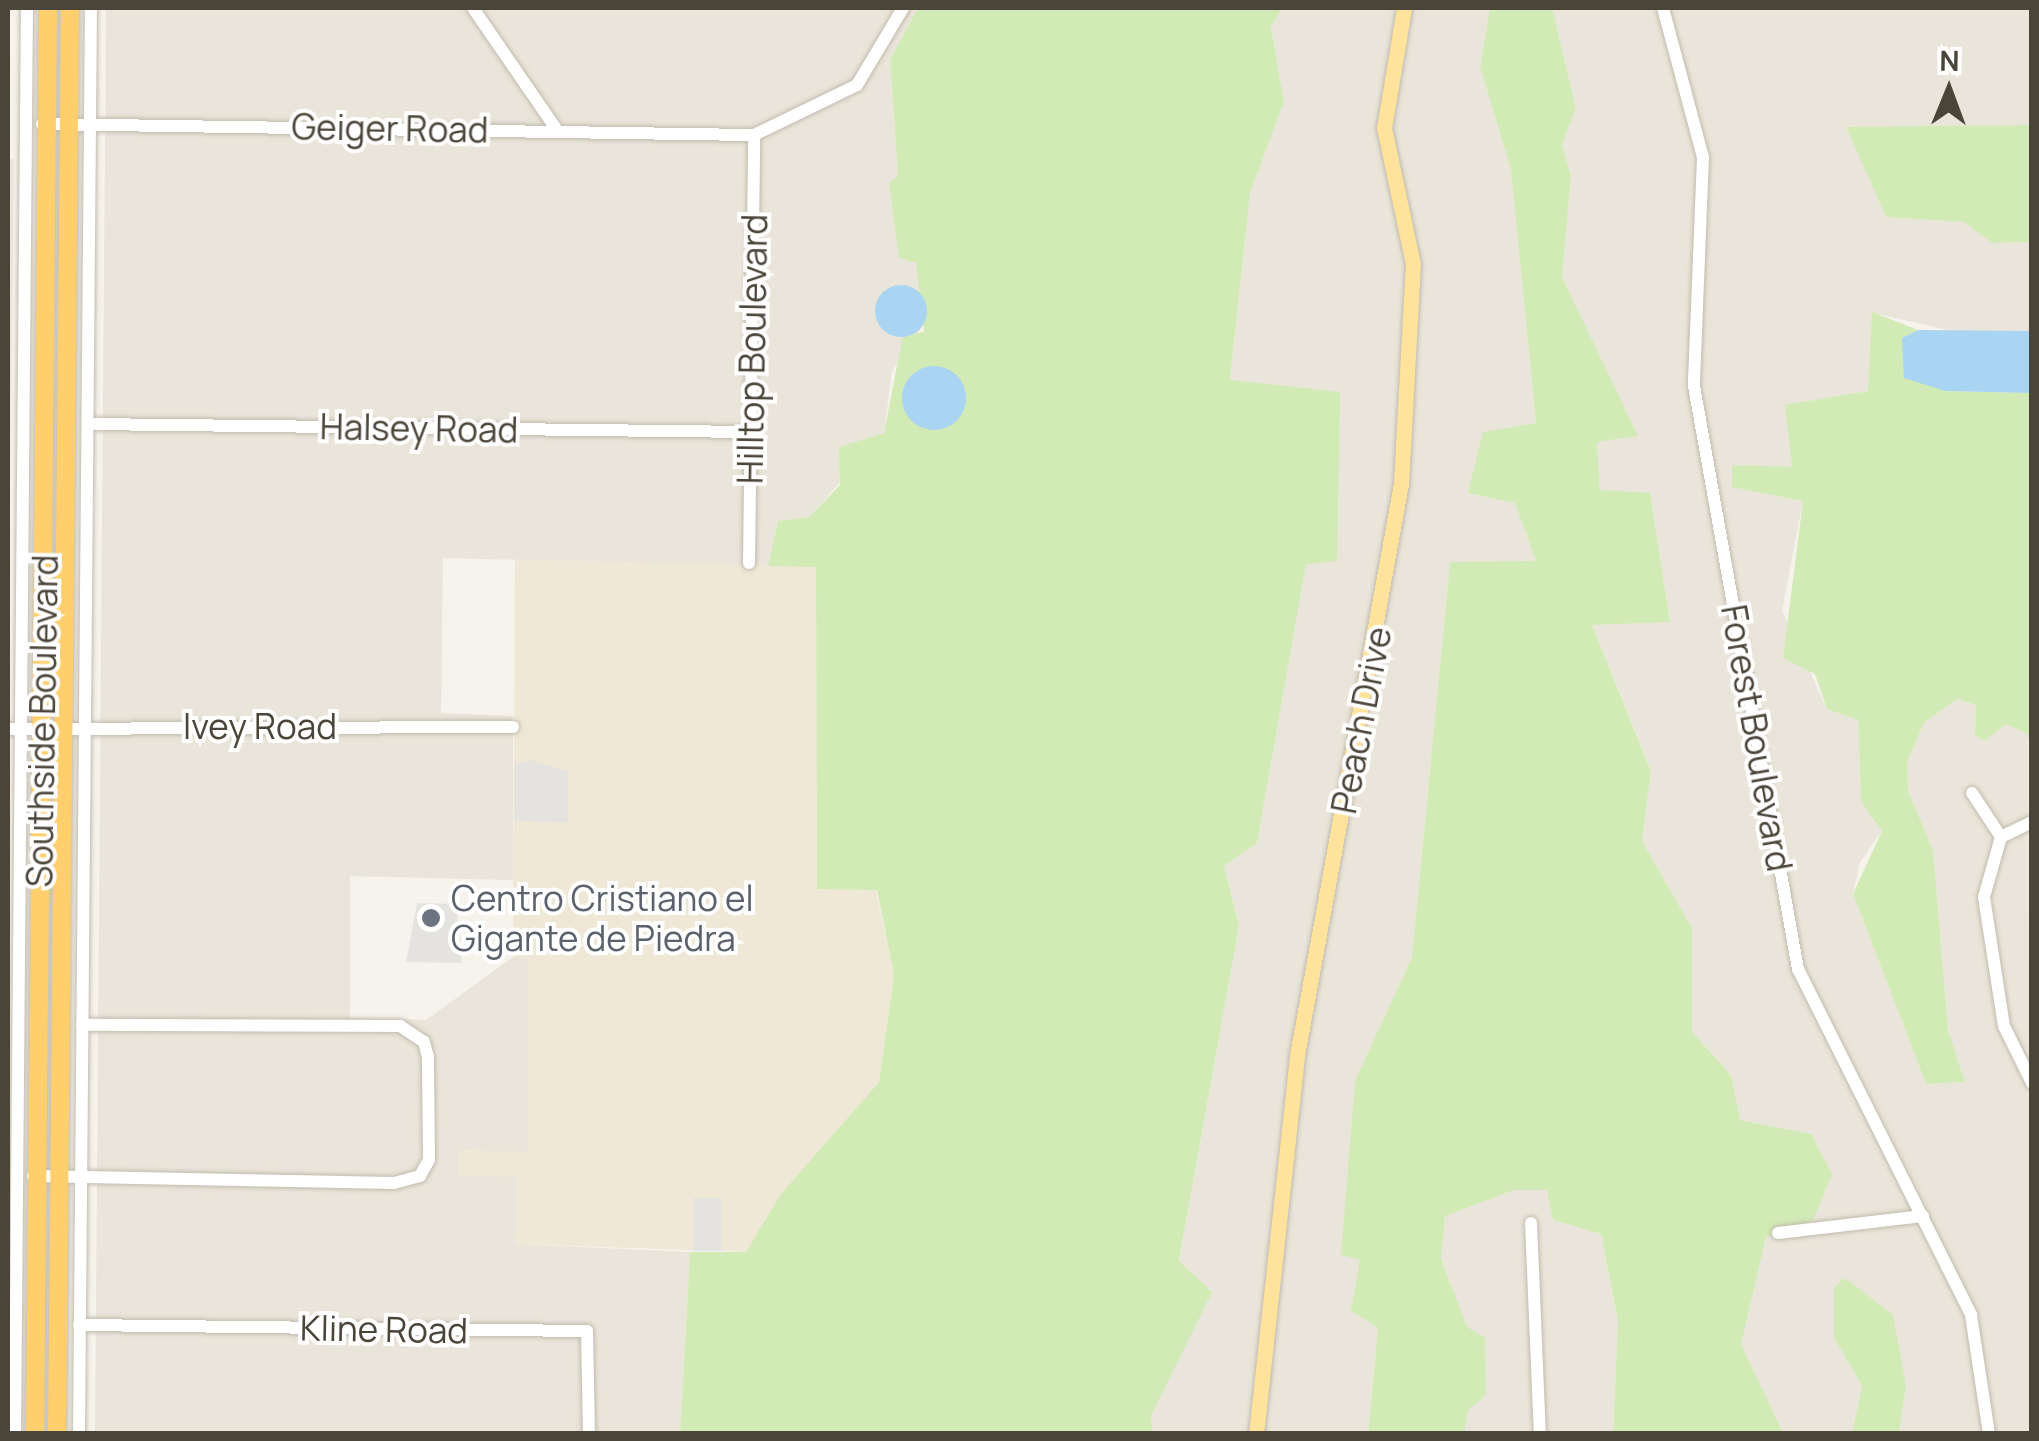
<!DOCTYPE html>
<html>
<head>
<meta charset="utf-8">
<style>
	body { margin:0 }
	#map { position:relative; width:2039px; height:1441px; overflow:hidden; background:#f6f3ec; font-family:Manrope,sans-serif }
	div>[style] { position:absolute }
	.residential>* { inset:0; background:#eae5da }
	.education>* { inset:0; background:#efe8d6 }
	.green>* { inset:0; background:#d2eab5 }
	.parking>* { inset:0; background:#e5e3e0; transform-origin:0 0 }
	.water>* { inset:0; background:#a9d4f2 }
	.round { border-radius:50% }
	.roads { filter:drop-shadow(0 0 2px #c2bbae) drop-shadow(0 0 2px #c2bbae) }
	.minor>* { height:12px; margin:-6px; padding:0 6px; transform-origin:6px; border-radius:6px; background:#fff }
	.major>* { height:15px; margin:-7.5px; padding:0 7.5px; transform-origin:7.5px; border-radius:7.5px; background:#ffe39c }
	.highway>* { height:18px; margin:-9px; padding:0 9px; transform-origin:9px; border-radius:9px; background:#ffcf6e }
	.dots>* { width:28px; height:28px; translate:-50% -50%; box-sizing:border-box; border:5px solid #fff; border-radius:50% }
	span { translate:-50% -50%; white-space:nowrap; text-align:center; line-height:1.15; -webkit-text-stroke:8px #fff; paint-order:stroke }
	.street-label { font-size:35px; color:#4b4439 }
	.worship-label { font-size:35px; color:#5b616d }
	.left { translate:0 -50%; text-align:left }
	.frame { position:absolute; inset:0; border:10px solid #4b4439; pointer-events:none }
	.north { position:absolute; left:1899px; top:40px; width:100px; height:100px; -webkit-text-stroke:8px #fff; paint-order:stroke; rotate:1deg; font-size:28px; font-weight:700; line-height:40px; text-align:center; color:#4b4439 }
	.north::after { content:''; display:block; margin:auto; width:35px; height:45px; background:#4b4439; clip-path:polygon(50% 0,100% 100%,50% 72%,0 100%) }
</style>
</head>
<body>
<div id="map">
	<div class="residential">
		<div style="clip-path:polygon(106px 8px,918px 8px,890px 59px,898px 176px,928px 318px,892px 371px,884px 433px,809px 517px,778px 521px,768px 566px,443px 558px,441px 713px,513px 716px,513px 880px,350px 876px,350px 1018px,426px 1020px,513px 957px,528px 958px,528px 1153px,460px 1150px,459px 1174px,518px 1176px,516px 1244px,690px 1252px,680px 1433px,95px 1434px)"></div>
		<div style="clip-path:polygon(1282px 8px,1490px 8px,1480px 67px,1511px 170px,1536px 423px,1469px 493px,1515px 503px,1537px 562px,1450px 563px,1412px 957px,1355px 1082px,1342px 1255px,1360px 1260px,1378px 1327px,1368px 1433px,1153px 1433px,1151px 1416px,1211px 1292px,1179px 1262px,1239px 926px,1224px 866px,1257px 843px,1306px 563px,1337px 560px,1230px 381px,1250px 193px,1284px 102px,1271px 27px)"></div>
		<div style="clip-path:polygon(1552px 8px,2031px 8px,2031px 125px,1847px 128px,1887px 217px,1965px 222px,1992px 243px,2031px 242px,2031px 331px,1979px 337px,1873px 313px,1868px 391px,1786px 405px,1792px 468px,1733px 465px,1733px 487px,1803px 501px,1782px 611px,1827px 709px,1858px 720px,1861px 802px,1882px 831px,1860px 862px,1853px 894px,1926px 1084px,1965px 1082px,1948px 1030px,1933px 850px,1908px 791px,1907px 762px,1924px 723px,1957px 699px,1976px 705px,1975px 735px,2006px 724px,2028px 734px,2031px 1433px,1899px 1433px,1906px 1386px,1834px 1338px,1862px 1386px,1852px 1433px,1783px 1433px,1740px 1344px,1766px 1236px,1813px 1221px,1810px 1134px,1740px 1120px,1731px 1075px,1692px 1032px,1692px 928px,1642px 841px,1651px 770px,1592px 625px,1670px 621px,1650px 494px,1600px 491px,1597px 442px,1637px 436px,1562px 277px,1571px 176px,1562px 145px,1576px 108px)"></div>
		<div style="clip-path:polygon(8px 159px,14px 159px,8px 650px)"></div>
		<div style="clip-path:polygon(1514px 1190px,1548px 1190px,1553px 1220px,1601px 1234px,1618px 1321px,1613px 1433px,1464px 1433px,1467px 1328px,1441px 1257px,1445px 1215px)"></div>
	</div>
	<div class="education">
		<div style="clip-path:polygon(515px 560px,816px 566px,817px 888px,876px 890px,894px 975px,879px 1082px,780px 1195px,746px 1252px,516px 1244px,517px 1177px,459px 1175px,460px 1150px,528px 1152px,528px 958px,513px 957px)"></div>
	</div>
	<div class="green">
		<div style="clip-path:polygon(918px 8px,1282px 8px,1271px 27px,1284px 102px,1250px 193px,1230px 380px,1340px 392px,1337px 561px,1306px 564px,1257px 843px,1224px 866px,1239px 926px,1179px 1261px,1212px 1292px,1151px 1416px,1153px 1433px,680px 1434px,690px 1252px,746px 1252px,780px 1195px,879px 1082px,894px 975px,877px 890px,817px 889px,816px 567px,768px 566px,778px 521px,809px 517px,840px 485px,839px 447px,884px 433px,903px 335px,924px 332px,916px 263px,899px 258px,889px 183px,898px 176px,890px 59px)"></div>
		<div style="clip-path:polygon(1490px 8px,1552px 8px,1576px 108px,1562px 145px,1571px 176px,1562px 277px,1638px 436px,1597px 442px,1600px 490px,1650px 493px,1670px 622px,1592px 625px,1651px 771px,1642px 841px,1692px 928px,1692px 1032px,1731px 1075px,1740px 1120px,1811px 1134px,1832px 1174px,1813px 1221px,1766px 1237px,1741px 1344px,1783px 1433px,1613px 1433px,1618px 1321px,1601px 1234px,1553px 1220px,1547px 1190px,1514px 1190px,1445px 1216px,1441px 1258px,1467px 1327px,1485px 1338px,1486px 1395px,1468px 1410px,1464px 1433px,1368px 1433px,1378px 1328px,1351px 1311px,1360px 1260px,1341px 1255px,1355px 1081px,1412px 957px,1450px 562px,1536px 561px,1515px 503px,1468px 493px,1483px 432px,1536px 423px,1511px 170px,1480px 67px)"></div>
		<div style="clip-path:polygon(2031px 125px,2031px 242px,1992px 243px,1964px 222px,1886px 217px,1846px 127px)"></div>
		<div style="clip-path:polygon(1872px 312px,1918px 330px,1902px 338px,1945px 391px,2031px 393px,2031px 758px,2028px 734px,2006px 724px,1984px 741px,1975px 735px,1976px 705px,1957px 699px,1924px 723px,1907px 762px,1908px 791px,1933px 850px,1948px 1030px,1965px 1082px,1926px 1084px,1853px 894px,1882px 831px,1861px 802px,1858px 720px,1827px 709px,1815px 674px,1783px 658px,1803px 501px,1732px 487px,1732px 465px,1792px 467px,1785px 405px,1868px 391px)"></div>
		<div style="clip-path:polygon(1845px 1278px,1893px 1315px,1906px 1386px,1899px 1433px,1852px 1433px,1862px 1386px,1834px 1338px,1834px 1287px)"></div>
	</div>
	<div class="parking">
		<div style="clip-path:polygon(530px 760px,568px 771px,568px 823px,514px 821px,514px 765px)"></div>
		<div style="clip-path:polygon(417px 903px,456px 904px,462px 963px,406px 962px)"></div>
		<div style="left:693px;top:1198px;width:29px;height:53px"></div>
	</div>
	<div class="water">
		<div class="round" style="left:875px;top:285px;width:52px;height:52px"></div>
		<div style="clip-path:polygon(1918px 330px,2031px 331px,2031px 393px,1945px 391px,1904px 378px,1902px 338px)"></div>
		<div class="round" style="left:902px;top:366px;width:64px;height:64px"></div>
	</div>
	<div class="roads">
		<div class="minor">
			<div style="left:473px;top:8px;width:148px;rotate:55.5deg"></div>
			<div style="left:1663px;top:8px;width:154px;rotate:75deg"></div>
			<div style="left:1703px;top:157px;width:229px;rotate:92.3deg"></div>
			<div style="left:1694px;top:386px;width:592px;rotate:79.89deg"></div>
			<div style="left:1798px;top:969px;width:387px;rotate:63.4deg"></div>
			<div style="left:1971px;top:1315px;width:120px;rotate:81.4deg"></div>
			<div style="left:42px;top:124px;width:712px;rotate:0.89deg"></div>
			<div style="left:754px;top:135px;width:114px;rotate:-25.9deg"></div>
			<div style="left:857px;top:85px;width:90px;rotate:-59.1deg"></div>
			<div style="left:88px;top:424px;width:663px;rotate:0.69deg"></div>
			<div style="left:749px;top:563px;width:428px;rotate:-89.3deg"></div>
			<div style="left:8px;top:729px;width:505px;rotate:-0.23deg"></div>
			<div style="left:1972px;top:793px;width:53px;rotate:56.6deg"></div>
			<div style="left:2001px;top:837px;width:62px;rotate:105.8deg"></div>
			<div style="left:1984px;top:897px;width:131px;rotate:81.2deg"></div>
			<div style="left:2004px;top:1026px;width:64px;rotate:63.8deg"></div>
			<div style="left:2001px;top:837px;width:34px;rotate:-26deg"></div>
			<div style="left:33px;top:1176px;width:361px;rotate:1.1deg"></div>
			<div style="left:394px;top:1183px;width:27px;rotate:-15deg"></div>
			<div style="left:420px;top:1176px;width:18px;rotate:-61deg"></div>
			<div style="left:429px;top:1160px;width:103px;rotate:-90.6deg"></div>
			<div style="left:428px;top:1057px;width:16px;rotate:-105deg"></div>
			<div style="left:424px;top:1042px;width:29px;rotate:-146deg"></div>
			<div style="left:400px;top:1026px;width:318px;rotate:-179.8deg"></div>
			<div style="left:1531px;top:1223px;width:211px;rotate:87.6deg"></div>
			<div style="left:1778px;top:1233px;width:146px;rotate:-6.7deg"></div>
			<div style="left:79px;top:1325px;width:508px;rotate:0.68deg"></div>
			<div style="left:587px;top:1331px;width:103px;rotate:88.9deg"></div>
			<div style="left:15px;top:1434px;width:1426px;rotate:-89.52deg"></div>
			<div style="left:79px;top:1434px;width:1426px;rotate:-89.52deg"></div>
		</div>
		<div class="major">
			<div style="left:1256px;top:1434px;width:386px;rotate:-83.8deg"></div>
			<div style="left:1298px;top:1050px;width:575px;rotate:-79.69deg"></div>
			<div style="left:1401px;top:484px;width:220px;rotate:-86.9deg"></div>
			<div style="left:1413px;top:264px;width:139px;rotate:-102deg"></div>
			<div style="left:1384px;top:128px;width:122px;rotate:-80.5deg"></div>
		</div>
		<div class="highway">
			<div style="left:35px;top:1434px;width:1426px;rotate:-89.48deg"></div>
			<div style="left:57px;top:1434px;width:1426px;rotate:-89.48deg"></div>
		</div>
	</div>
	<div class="dots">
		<div style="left:431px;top:918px;background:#6b7280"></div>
	</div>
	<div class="street-label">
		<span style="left:390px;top:128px;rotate:1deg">Geiger Road</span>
		<span style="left:752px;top:349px;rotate:-89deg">Hilltop Boulevard</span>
		<span style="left:419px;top:428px;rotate:1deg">Halsey Road</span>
		<span style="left:1361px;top:720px;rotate:-79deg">Peach Drive</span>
		<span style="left:42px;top:721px;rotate:-89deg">Southside Boulevard</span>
		<span style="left:260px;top:726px">Ivey Road</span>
		<span style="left:1757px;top:738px;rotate:80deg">Forest Boulevard</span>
		<span style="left:384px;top:1329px;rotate:1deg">Kline Road</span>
	</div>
	<div class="worship-label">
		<span class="left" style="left:451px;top:918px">Centro Cristiano el<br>Gigante de Piedra</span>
	</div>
	<div class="frame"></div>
	<div class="north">N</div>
</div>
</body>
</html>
